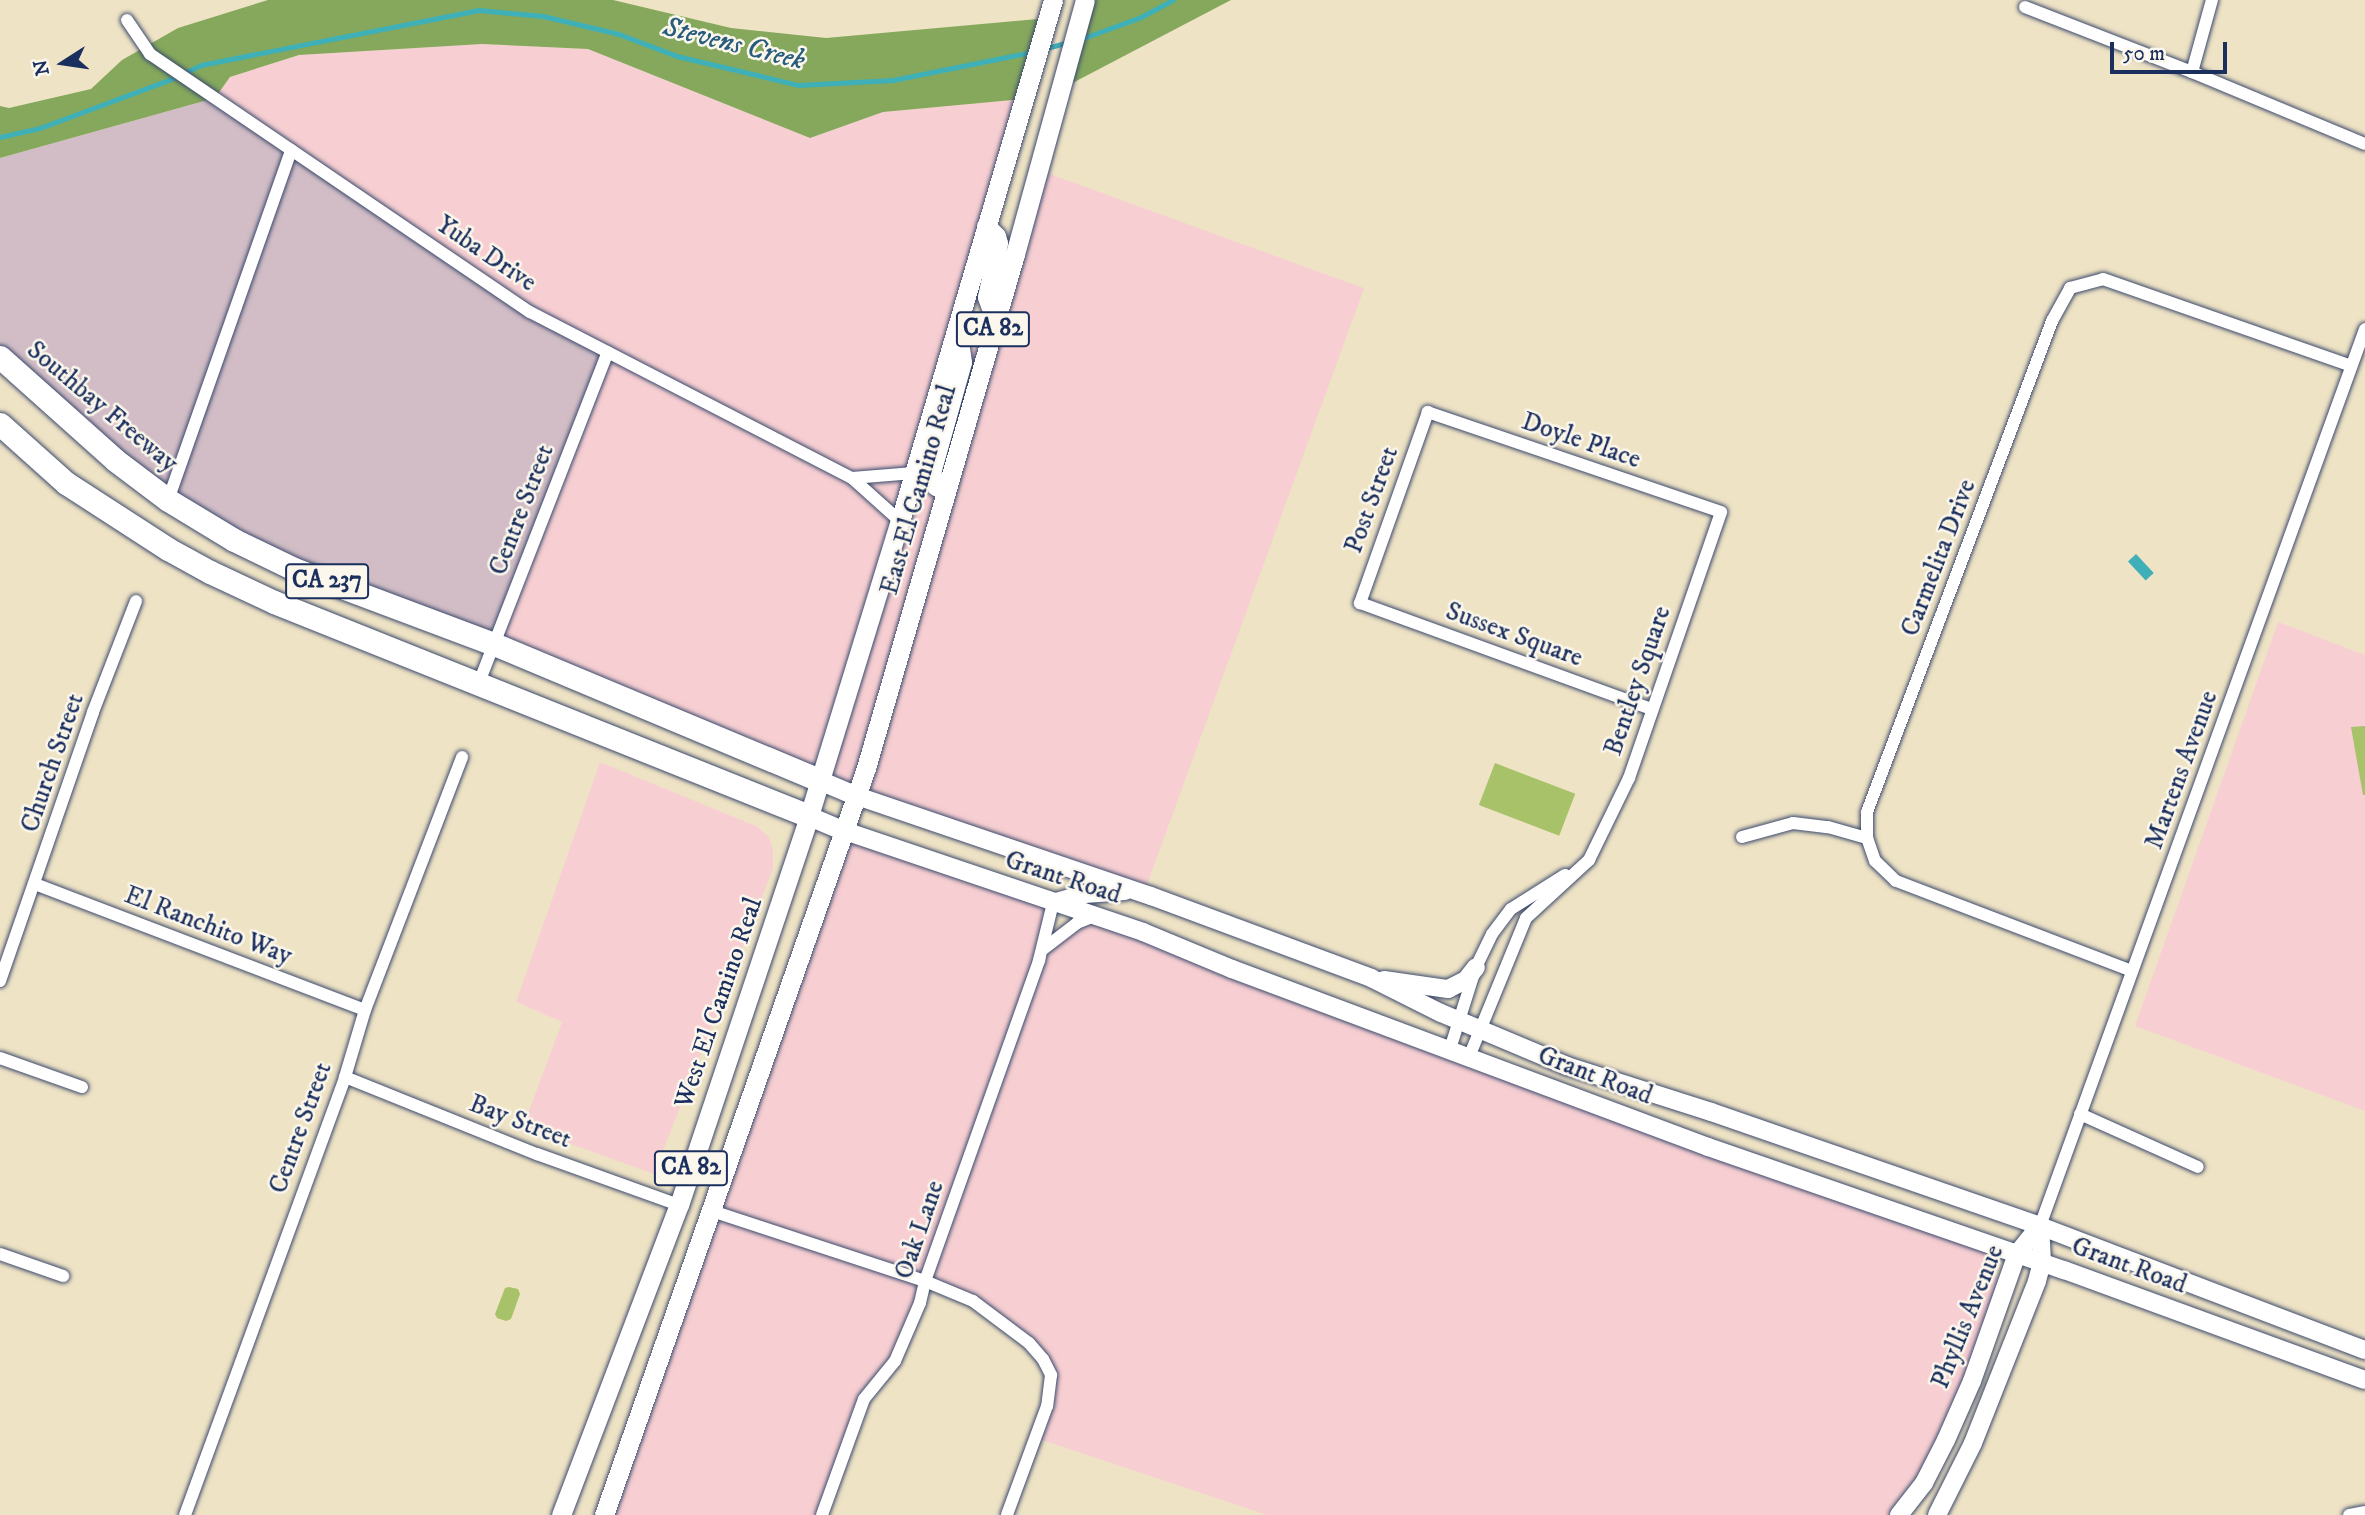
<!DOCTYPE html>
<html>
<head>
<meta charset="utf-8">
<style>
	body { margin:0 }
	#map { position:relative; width:2365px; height:1515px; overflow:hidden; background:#efe3c5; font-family:"IM FELL DW Pica",serif }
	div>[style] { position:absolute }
	.built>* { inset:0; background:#f7cfd2; transform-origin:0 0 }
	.industrial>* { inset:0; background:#d2bdc6 }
	.green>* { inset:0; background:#a7c269; transform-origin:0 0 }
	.forest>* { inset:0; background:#85a85d }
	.water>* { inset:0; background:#3fb0b7; transform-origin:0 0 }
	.stream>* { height:4.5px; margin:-2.25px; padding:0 2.25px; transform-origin:2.25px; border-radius:2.25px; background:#3fb0b7 }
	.roads { filter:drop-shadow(0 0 2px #3b4a6d) drop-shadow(0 0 2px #3b4a6d) }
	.street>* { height:12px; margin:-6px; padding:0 6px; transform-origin:6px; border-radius:6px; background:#fff }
	.secondary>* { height:18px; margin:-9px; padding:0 9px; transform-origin:9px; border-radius:9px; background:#fff }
	.primary>* { height:19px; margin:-9.5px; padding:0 9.5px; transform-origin:9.5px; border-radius:9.5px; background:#fff }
	.highway>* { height:23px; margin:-11.5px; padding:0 11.5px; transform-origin:11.5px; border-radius:11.5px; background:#fff }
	span { translate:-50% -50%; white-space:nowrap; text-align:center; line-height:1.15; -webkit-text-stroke:5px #fbf7ec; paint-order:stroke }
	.shield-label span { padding:2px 5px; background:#fbf7ec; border:2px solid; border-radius:5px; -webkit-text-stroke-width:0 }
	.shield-label { font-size:24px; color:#1b2f5e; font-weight:700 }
	.street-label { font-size:26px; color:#1b2f5e }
	.water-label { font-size:28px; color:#285c7d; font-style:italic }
	.north { position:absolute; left:28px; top:28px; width:70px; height:70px; -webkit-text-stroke:5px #fbf7ec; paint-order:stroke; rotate:258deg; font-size:19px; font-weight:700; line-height:28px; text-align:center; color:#1b2f5e }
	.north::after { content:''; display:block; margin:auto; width:24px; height:32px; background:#1b2f5e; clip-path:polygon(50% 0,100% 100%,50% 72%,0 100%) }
	.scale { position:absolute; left:2110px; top:42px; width:117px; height:32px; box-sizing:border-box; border:4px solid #1b2f5e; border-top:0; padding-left:9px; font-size:21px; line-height:24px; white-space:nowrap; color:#1b2f5e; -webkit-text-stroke:5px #fbf7ec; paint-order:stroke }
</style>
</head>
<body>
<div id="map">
	<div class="built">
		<div style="clip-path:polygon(482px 44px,588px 49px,810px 138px,883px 112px,1024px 99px,819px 780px,494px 644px,530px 312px,215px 98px,230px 77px,299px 55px)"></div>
		<div style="left:1039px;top:170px;width:346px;height:652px;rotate:20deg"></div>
		<div style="clip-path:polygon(2278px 622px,2365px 655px,2365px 1111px,2135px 1026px)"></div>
		<div style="clip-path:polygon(600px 762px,756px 826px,769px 837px,773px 850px,773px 869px,654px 1174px,523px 1127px,562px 1022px,516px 1002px)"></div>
		<div style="clip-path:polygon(845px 831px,1053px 903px,1042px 949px,1094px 916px,1982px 1244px,2004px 1293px,1972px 1381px,1899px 1515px,1267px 1515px,1036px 1438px,1051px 1375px,1043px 1359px,988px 1310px,925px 1281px,895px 1361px,867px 1400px,822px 1515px,604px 1515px)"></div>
	</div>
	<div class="industrial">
		<div style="clip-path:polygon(215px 98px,530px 312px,608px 352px,494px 644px,234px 540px,0 357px,0 158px)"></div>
	</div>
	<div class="green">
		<div style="clip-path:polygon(2365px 726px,2365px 795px,2363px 795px,2351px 727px)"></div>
		<div style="left:1495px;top:763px;width:86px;height:45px;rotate:21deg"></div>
		<div style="clip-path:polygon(509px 1287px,518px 1289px,520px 1294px,511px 1319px,506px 1321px,497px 1318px,495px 1314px,505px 1288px)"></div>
	</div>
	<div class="forest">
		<div style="clip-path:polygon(268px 0,613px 0,731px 28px,826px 38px,1048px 18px,1024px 99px,883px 112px,810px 138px,588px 49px,482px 44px,299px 55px,230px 77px,215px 98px,0 158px,0 106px,9px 108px,91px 89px,122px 60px,178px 28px)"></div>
		<div style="clip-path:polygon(1085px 0,1231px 0,1061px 89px)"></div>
	</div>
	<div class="water">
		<div style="left:2136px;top:554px;width:26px;height:11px;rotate:47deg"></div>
	</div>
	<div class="stream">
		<div style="left:1081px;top:39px;width:64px;rotate:-20.1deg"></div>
		<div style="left:1141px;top:17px;width:36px;rotate:-28deg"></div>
		<div style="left:1043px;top:49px;width:27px;rotate:-15deg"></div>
		<div style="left:0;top:137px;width:41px;rotate:-12.7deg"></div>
		<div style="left:40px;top:128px;width:138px;rotate:-20.4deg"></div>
		<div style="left:169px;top:80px;width:35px;rotate:-25deg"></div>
		<div style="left:201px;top:65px;width:283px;rotate:-11.2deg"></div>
		<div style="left:479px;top:10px;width:64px;rotate:5.4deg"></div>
		<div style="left:543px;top:16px;width:78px;rotate:13.3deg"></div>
		<div style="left:619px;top:34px;width:62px;rotate:20.8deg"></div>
		<div style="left:677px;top:56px;width:125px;rotate:13.4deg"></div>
		<div style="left:799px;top:85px;width:94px;rotate:-3deg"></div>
		<div style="left:893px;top:80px;width:142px;rotate:-11.4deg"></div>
	</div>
	<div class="roads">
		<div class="street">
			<div style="left:2025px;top:7px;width:179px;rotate:21.3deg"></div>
			<div style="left:2192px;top:72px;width:187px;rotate:22.6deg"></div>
			<div style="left:127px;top:20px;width:41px;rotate:55.9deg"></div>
			<div style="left:150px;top:54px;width:459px;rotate:34.2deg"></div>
			<div style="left:530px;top:312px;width:362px;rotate:27.3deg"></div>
			<div style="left:852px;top:478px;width:64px;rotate:41.9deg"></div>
			<div style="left:2192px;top:72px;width:75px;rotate:-74.5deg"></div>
			<div style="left:852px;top:478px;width:62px;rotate:-4.6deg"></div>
			<div style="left:168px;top:500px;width:371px;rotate:-70.6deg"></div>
			<div style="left:478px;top:685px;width:357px;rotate:-68.7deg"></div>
			<div style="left:1742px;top:837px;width:53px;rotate:-15.4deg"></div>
			<div style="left:1793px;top:823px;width:35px;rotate:7deg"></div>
			<div style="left:1828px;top:827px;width:41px;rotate:15.8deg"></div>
			<div style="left:35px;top:884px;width:353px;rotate:20.9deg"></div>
			<div style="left:1042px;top:950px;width:44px;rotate:-37.6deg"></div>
			<div style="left:1077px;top:923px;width:18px;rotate:-22deg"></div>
			<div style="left:2132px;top:971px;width:253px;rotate:-159.1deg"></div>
			<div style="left:1896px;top:881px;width:29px;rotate:-136deg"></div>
			<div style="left:1875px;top:861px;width:24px;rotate:-109deg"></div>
			<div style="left:1867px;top:838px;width:26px;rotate:-90deg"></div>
			<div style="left:1867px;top:812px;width:525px;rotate:-69.35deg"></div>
			<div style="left:2052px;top:321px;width:38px;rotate:-61deg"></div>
			<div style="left:2070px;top:288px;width:34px;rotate:-15deg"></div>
			<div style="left:2103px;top:279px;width:263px;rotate:19.3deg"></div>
			<div style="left:0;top:981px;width:285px;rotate:-70.9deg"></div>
			<div style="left:93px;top:712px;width:119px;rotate:-68.8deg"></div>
			<div style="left:1450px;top:1049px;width:86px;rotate:-72.4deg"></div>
			<div style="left:1476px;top:967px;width:37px;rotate:-64deg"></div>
			<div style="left:1492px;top:934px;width:31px;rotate:-53deg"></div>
			<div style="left:1511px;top:909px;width:64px;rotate:-32.2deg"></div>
			<div style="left:1469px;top:1057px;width:150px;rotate:-67.7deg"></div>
			<div style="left:1526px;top:918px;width:86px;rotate:-42.6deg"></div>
			<div style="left:1589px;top:860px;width:91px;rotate:-64deg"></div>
			<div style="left:1629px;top:778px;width:281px;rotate:-70.9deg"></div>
			<div style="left:1721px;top:512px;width:310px;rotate:-161.2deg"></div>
			<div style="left:1428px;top:412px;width:203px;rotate:109.6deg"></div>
			<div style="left:1360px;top:603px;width:311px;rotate:20deg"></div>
			<div style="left:0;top:1058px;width:87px;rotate:19.5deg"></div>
			<div style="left:345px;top:1077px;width:207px;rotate:21.9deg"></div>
			<div style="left:537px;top:1154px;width:151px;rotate:19.8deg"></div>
			<div style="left:2080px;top:1114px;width:129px;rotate:24.2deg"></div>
			<div style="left:712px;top:1211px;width:224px;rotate:18.2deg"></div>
			<div style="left:925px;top:1281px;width:52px;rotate:22.6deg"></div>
			<div style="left:973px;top:1301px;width:70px;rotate:36.9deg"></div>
			<div style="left:1029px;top:1343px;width:21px;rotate:49deg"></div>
			<div style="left:1043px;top:1359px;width:18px;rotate:63deg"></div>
			<div style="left:1051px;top:1375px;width:31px;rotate:97deg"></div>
			<div style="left:1047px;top:1406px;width:116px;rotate:110.2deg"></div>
			<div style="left:2040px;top:1226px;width:954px;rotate:-70.08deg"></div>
			<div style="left:0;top:1254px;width:67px;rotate:19.2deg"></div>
			<div style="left:185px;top:1515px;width:466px;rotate:-69.9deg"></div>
			<div style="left:345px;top:1077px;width:70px;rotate:-73.4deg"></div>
			<div style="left:365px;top:1010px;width:271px;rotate:-69deg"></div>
			<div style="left:822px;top:1515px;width:123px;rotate:-70.1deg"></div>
			<div style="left:864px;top:1399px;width:49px;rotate:-50.8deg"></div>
			<div style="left:895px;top:1361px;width:63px;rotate:-66.7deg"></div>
			<div style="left:920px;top:1303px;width:23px;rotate:-77deg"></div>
			<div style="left:925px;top:1281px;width:341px;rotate:-70.4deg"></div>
			<div style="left:1039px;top:960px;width:59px;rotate:-76.2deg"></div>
			<div style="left:2349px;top:1515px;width:16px;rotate:-11deg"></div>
		</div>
		<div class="secondary">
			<div style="left:857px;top:796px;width:311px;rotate:18.8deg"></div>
			<div style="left:1151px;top:896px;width:235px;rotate:20.4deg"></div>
			<div style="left:1371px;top:978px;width:78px;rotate:26.6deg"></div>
			<div style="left:1441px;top:1013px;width:137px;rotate:22.8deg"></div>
			<div style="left:1567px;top:1066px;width:151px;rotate:17.7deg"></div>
			<div style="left:1711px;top:1112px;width:348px;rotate:19.1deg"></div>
			<div style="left:2040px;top:1226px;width:348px;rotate:20.9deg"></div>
			<div style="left:845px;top:831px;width:315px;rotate:18.7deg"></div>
			<div style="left:1143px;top:932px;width:96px;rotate:22.6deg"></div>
			<div style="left:1232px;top:969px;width:508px;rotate:20.5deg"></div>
			<div style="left:1708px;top:1147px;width:377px;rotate:19.1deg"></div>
			<div style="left:2064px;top:1270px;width:320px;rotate:20.1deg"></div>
			<div style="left:1053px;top:903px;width:33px;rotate:-16deg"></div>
			<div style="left:1085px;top:894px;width:40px;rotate:-4.3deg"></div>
			<div style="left:1384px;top:980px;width:65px;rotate:8deg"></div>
			<div style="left:1448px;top:989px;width:20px;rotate:-27deg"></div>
			<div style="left:1466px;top:980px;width:16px;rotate:-52deg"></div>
			<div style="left:1899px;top:1515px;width:41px;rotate:-52deg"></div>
			<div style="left:1924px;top:1483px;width:48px;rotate:-62.9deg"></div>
			<div style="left:1946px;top:1440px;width:64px;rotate:-66.2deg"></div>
			<div style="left:1972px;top:1381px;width:135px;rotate:-70.5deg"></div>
			<div style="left:2017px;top:1254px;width:36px;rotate:-51deg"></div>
			<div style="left:1937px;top:1515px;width:80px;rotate:-63.4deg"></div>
			<div style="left:1973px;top:1443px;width:174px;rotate:-68.4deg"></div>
			<div style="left:2037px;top:1281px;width:20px;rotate:-75deg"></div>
			<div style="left:2042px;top:1262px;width:36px;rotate:-93deg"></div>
		</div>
		<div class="primary">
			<div style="left:986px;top:226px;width:14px;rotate:45deg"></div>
			<div style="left:996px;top:236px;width:7px;rotate:74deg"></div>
			<div style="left:998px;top:243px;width:55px;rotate:101.5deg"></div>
			<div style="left:987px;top:297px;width:27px;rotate:70deg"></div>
			<div style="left:946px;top:489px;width:10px;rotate:-163deg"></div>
			<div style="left:936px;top:486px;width:14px;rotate:-111deg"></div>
			<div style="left:931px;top:473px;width:115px;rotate:-74.4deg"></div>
			<div style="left:962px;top:362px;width:27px;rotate:-98deg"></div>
			<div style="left:819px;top:780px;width:41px;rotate:22.8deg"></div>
			<div style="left:809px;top:816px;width:39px;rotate:23deg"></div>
			<div style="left:561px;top:1515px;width:332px;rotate:-69.2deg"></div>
			<div style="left:679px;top:1205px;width:410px;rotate:-71.5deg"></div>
			<div style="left:809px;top:816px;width:309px;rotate:-72.9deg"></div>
			<div style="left:900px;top:521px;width:543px;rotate:-73.63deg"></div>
			<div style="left:604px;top:1515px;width:792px;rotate:-70.67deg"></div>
			<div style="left:866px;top:768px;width:535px;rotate:-73.83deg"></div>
			<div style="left:1015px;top:254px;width:263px;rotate:-74.6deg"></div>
		</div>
		<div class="highway">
			<div style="left:0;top:357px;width:154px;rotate:41.8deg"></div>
			<div style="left:115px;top:460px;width:66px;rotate:37deg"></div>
			<div style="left:168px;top:500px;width:77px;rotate:31.2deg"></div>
			<div style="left:234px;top:540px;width:67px;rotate:25.8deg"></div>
			<div style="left:294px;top:569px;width:214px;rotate:20.6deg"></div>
			<div style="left:494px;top:644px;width:352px;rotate:22.7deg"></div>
			<div style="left:0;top:424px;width:89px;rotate:41.8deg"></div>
			<div style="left:66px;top:483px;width:121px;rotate:32.9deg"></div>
			<div style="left:168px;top:549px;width:48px;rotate:28.7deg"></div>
			<div style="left:210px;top:572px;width:71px;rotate:25.1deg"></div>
			<div style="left:274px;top:602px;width:576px;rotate:21.8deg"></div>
		</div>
	</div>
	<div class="shield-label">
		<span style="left:993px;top:329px">CA 82</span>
		<span style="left:327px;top:581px">CA 237</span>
		<span style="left:691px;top:1168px">CA 82</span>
	</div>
	<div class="street-label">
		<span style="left:486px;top:254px;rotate:34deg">Yuba Drive</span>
		<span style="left:102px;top:407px;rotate:40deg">Southbay Freeway</span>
		<span style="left:1581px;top:441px;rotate:19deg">Doyle Place</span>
		<span style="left:919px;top:490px;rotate:-74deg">East El Camino Real</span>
		<span style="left:1372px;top:500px;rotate:-70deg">Post Street</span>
		<span style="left:522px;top:510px;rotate:-69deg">Centre Street</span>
		<span style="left:1939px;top:558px;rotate:-69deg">Carmelita Drive</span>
		<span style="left:1514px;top:635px;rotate:20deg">Sussex Square</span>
		<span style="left:1638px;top:681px;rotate:-71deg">Bentley Square</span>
		<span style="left:53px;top:763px;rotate:-71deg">Church Street</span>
		<span style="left:2182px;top:770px;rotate:-70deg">Martens Avenue</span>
		<span style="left:1063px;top:878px;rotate:18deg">Grant Road</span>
		<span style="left:208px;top:926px;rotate:21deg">El Ranchito Way</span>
		<span style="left:719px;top:1003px;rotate:-71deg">West El Camino Real</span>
		<span style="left:1595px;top:1076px;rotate:21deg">Grant Road</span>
		<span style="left:520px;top:1122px;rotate:21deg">Bay Street</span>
		<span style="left:301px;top:1128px;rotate:-70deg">Centre Street</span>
		<span style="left:920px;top:1230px;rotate:-71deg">Oak Lane</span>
		<span style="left:2129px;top:1266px;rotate:20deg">Grant Road</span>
		<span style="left:1968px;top:1317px;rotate:-68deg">Phyllis Avenue</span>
	</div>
	<div class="water-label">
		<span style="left:734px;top:44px;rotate:14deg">Stevens Creek</span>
	</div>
	<div class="north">N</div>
	<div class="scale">50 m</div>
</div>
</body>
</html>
